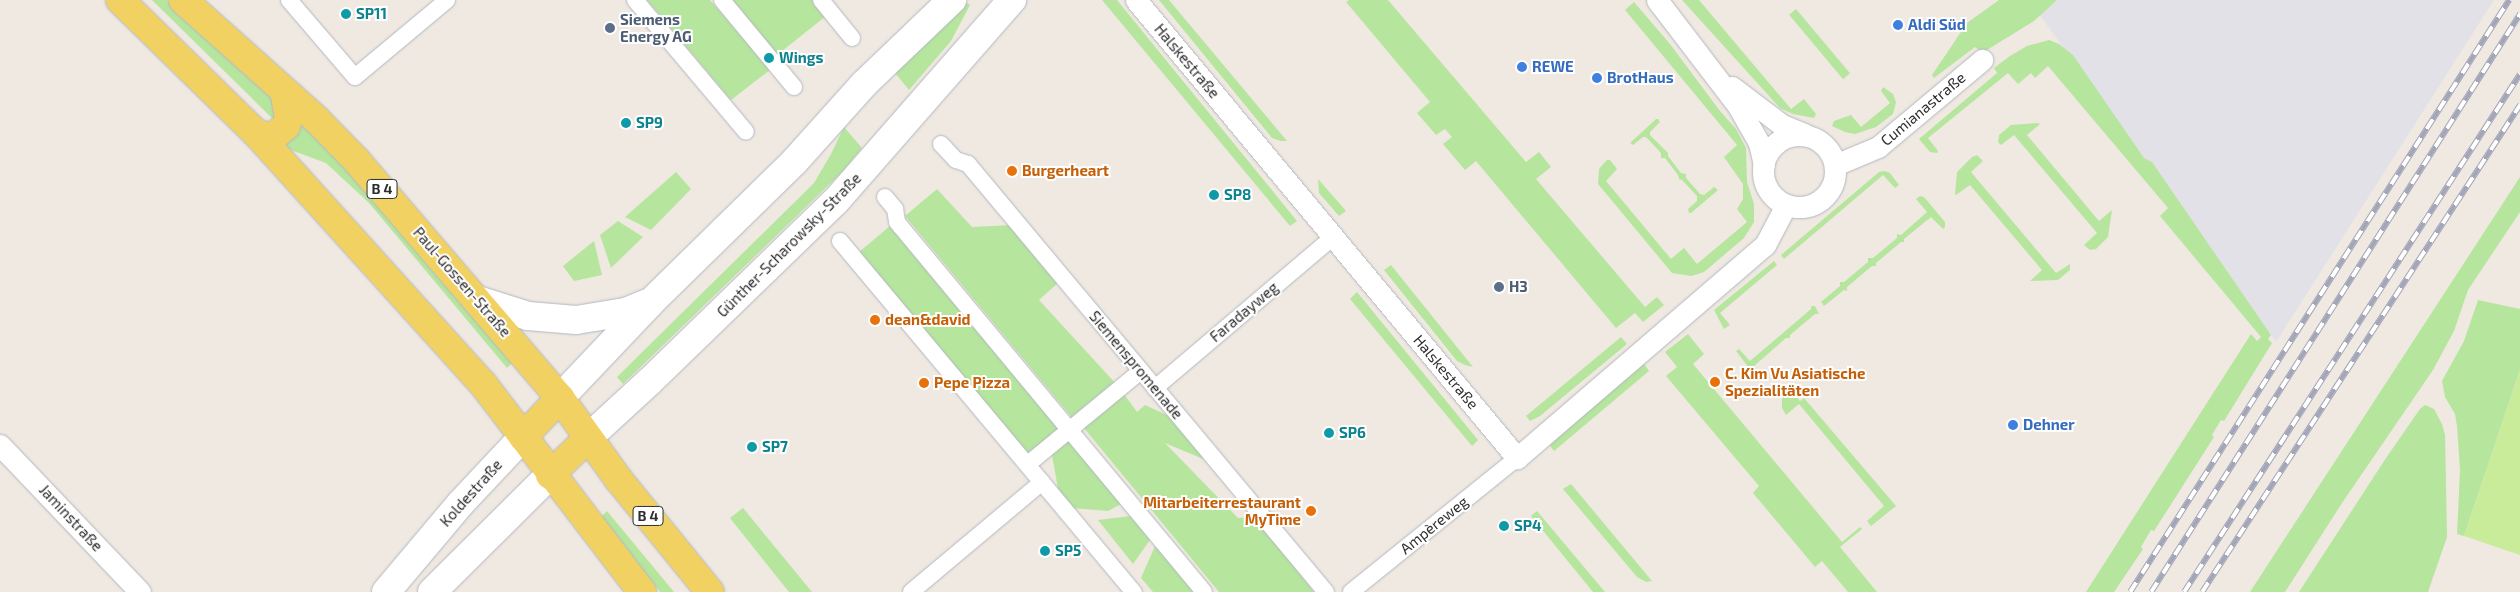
<!DOCTYPE html>
<html>
<head>
<meta charset="utf-8">
<style>
	body { margin:0 }
	#map { position:relative; width:2520px; height:592px; overflow:hidden; background:#efe9e1; font-family:"Exo 2",sans-serif }
	div>[style] { position:absolute }
	.industrial>* { inset:0; background:#e3e1e8 }
	.green>* { inset:0; background:#b6e59e; transform-origin:0 0 }
	.pitch>* { inset:0; background:#c9ec9a }
	.roads { filter:drop-shadow(0 0 1px #b4b7c1) drop-shadow(0 0 1px #b4b7c1) }
	.pedestrian>* { height:16px; margin:-8px; padding:0 8px; transform-origin:8px; border-radius:8px; background:#fff }
	.minor>* { height:21px; margin:-10.5px; padding:0 10.5px; transform-origin:10.5px; border-radius:10.5px; background:#fff }
	.minor>.ring { margin:-10.5px; padding:0; box-sizing:content-box; background:none; border:21px solid #fff; border-radius:50% }
	.tertiary>* { height:28px; margin:-14px; padding:0 14px; transform-origin:14px; border-radius:14px; background:#fff }
	.primary>* { height:28px; margin:-14px; padding:0 14px; transform-origin:14px; border-radius:14px; background:#f2d163 }
	.rail>* { height:5.5px; margin-top:-2.75px; transform-origin:0; background:repeating-linear-gradient(90deg,#fff 0 11px,#a3a6b8 0 22px); box-sizing:border-box; border-block:1px solid #a3a6b8 }
	.dots>* { width:14px; height:14px; translate:-50% -50%; box-sizing:border-box; border:2px solid #fff; border-radius:50% }
	span { translate:-50% -50%; white-space:nowrap; text-align:center; line-height:1.15; -webkit-text-stroke:4px #fff; paint-order:stroke }
	.shield-label span { padding:1px 4px; background:#fff; border:1px solid; border-radius:4px; -webkit-text-stroke-width:0 }
	.shield-label { font-size:14px; color:#2e2e2e; font-weight:700 }
	.culture-label { font-size:15px; color:#0d838f; font-weight:700 }
	.left { translate:0 -50%; text-align:left }
	.service-label { font-size:15px; color:#4e5e75; font-weight:700 }
	.shop-label { font-size:15px; color:#366cbe; font-weight:700 }
	.street-label { font-size:15px; color:#2e2e2e }
	.food-label { font-size:15px; color:#c56008; font-weight:700 }
	.right { translate:-100% -50%; text-align:right }
</style>
</head>
<body>
<div id="map">
	<div class="industrial">
		<div style="clip-path:polygon(2029px 0,2494px 0,2276px 342px)"></div>
	</div>
	<div class="green">
		<div style="clip-path:polygon(152px 0,167px 0,280px 106px,278px 124px)"></div>
		<div style="clip-path:polygon(647px 0,710px 0,770px 70px,731px 100px)"></div>
		<div style="clip-path:polygon(732px 0,813px 0,826px 16px,777px 55px)"></div>
		<div style="clip-path:polygon(1102px 0,1117px 0,1297px 221px,1290px 226px)"></div>
		<div style="clip-path:polygon(1159px 0,1169px 0,1287px 141px,1281px 141px,1272px 138px)"></div>
		<div style="clip-path:polygon(1349px 0,1388px 0,1526px 162px,1539px 152px,1551px 167px,1536px 179px,1645px 307px,1657px 297px,1664px 305px,1643px 322px,1635px 313px,1616px 328px,1476px 161px,1465px 170px,1443px 144px,1452px 137px,1445px 129px,1436px 135px,1417px 113px,1430px 102px,1346px 2px)"></div>
		<div style="clip-path:polygon(1682px 0,1699px 0,1791px 109px,1804px 99px,1816px 114px,1814px 118px,1793px 114px,1780px 108px)"></div>
		<div style="clip-path:polygon(1999px 0,2057px 0,2034px 21px,1982px 53px,1975px 47px,1934px 78px,1932px 75px,1967px 23px)"></div>
		<div style="clip-path:polygon(1634px 2px,1670px 44px,1720px 111px,1736px 129px,1746px 148px,1747px 182px,1754px 204px,1754px 222px,1744px 238px,1704px 272px,1691px 276px,1672px 273px,1598px 184px,1599px 169px,1607px 160px,1610px 160px,1617px 169px,1606px 181px,1671px 259px,1684px 248px,1697px 264px,1747px 222px,1737px 209px,1743px 199px,1743px 184px,1724px 157px,1737px 145px,1625px 10px)"></div>
		<div style="clip-path:polygon(967px 3px,970px 5px,951px 41px,909px 90px,895px 73px)"></div>
		<div style="left:1796px;top:9px;width:84px;height:9px;rotate:50deg"></div>
		<div style="clip-path:polygon(2049px 40px,2059px 44px,2073px 55px,2144px 158px,2152px 162px,2271px 335px,2268px 339px,2272px 343px,2224px 421px,2221px 420px,2212px 435px,2214px 437px,2154px 531px,2151px 530px,2141px 547px,2143px 549px,2114px 592px,2086px 592px,2251px 334px,2257px 341px,2261px 337px,2160px 216px,2168px 208px,2048px 66px,2035px 78px,2031px 73px,2018px 84px,2008px 73px,1928px 138px,1938px 151px,1937px 153px,1930px 152px,1919px 139px,1997px 73px,1994px 68px,2010px 56px,2027px 46px)"></div>
		<div style="clip-path:polygon(1883px 87px,1893px 94px,1896px 102px,1893px 114px,1876px 127px,1855px 134px,1845px 132px,1832px 126px,1834px 121px,1851px 115px,1861px 127px,1890px 103px,1881px 91px)"></div>
		<div style="clip-path:polygon(1656px 119px,1658px 119px,1660px 122px,1650px 132px,1650px 135px,1668px 153px,1668px 156px,1681px 173px,1686px 174px,1686px 178px,1700px 194px,1704px 195px,1714px 187px,1718px 190px,1691px 213px,1689px 213px,1688px 209px,1697px 201px,1697px 196px,1682px 180px,1679px 179px,1678px 175px,1665px 158px,1661px 158px,1661px 153px,1646px 137px,1643px 137px,1633px 145px,1630px 143px)"></div>
		<div style="clip-path:polygon(301px 123px,334px 155px,513px 362px,507px 368px,369px 203px,326px 163px,280px 146px)"></div>
		<div style="clip-path:polygon(2038px 123px,2040px 124px,2027px 135px,2099px 221px,2112px 210px,2108px 237px,2096px 249px,2090px 250px,2084px 245px,2097px 233px,2014px 135px,2001px 145px,1998px 142px,1999px 135px,2011px 125px)"></div>
		<div style="clip-path:polygon(844px 127px,862px 148px,843px 171px,623px 384px,617px 377px,624px 370px,814px 183px,831px 154px)"></div>
		<div style="clip-path:polygon(1977px 155px,1983px 161px,1971px 172px,2056px 273px,2070px 264px,2070px 270px,2058px 280px,2030px 281px,2042px 270px,1970px 185px,1956px 195px,1955px 194px,1957px 172px,1972px 157px)"></div>
		<div style="clip-path:polygon(1885px 171px,1890px 173px,1899px 185px,1895px 188px,1883px 175px,1784px 259px,1781px 255px,1879px 172px)"></div>
		<div style="clip-path:polygon(676px 172px,691px 189px,651px 230px,625px 217px)"></div>
		<div style="clip-path:polygon(2520px 177px,2520px 212px,2468px 290px,2454px 331px,2433px 370px,2342px 503px,2285px 592px,2250px 592px)"></div>
		<div style="clip-path:polygon(1318px 179px,1346px 211px,1339px 216px,1319px 193px)"></div>
		<div style="clip-path:polygon(937px 189px,972px 227px,1012px 225px,1059px 282px,1039px 300px,1117px 385px,1074px 420px,905px 216px)"></div>
		<div style="clip-path:polygon(1920px 196px,1924px 197px,1945px 222px,1945px 227px,1943px 229px,1931px 217px,1904px 239px,1904px 242px,1901px 242px,1876px 263px,1876px 266px,1872px 266px,1847px 287px,1847px 291px,1844px 290px,1824px 306px,1821px 302px,1840px 286px,1840px 282px,1844px 282px,1868px 262px,1868px 258px,1873px 258px,1897px 238px,1897px 234px,1901px 235px,1927px 212px,1916px 199px)"></div>
		<div style="clip-path:polygon(618px 221px,643px 237px,611px 268px,600px 235px)"></div>
		<div style="left:890px;top:226px;width:265px;height:43px;rotate:50deg"></div>
		<div style="clip-path:polygon(594px 241px,602px 275px,574px 281px,563px 266px)"></div>
		<div style="clip-path:polygon(1774px 261px,1777px 265px,1720px 313px,1730px 325px,1724px 329px,1714px 310px)"></div>
		<div style="clip-path:polygon(1391px 265px,1473px 367px,1465px 365px,1457px 361px,1384px 270px)"></div>
		<div style="clip-path:polygon(1357px 292px,1478px 440px,1472px 446px,1350px 299px)"></div>
		<div style="clip-path:polygon(2478px 300px,2520px 309px,2520px 370px,2464px 536px,2457px 534px,2460px 470px,2457px 426px,2455px 414px,2445px 397px,2442px 381px,2464px 341px)"></div>
		<div style="clip-path:polygon(1811px 306px,1815px 306px,1819px 314px,1815px 314px,1790px 335px,1790px 338px,1786px 338px,1754px 366px,1765px 378px,1759px 381px,1736px 351px,1739px 349px,1750px 361px,1811px 309px)"></div>
		<div style="clip-path:polygon(1688px 334px,1704px 354px,1693px 364px,1842px 542px,1860px 527px,1862px 529px,1840px 547px,1877px 592px,1848px 592px,1822px 561px,1815px 567px,1753px 493px,1759px 486px,1666px 376px,1677px 367px,1665px 352px)"></div>
		<div style="clip-path:polygon(1621px 337px,1627px 344px,1540px 416px,1530px 421px,1526px 416px)"></div>
		<div style="clip-path:polygon(1644px 364px,1649px 371px,1554px 451px,1550px 446px,1554px 440px)"></div>
		<div style="clip-path:polygon(1789px 388px,1800px 401px,1804px 398px,1896px 506px,1871px 526px,1867px 521px,1884px 506px,1799px 404px,1786px 415px,1782px 408px,1782px 399px)"></div>
		<div style="clip-path:polygon(1124px 394px,1137px 412px,1145px 405px,1169px 416px,1208px 461px,1165px 443px,1238px 518px,1254px 517px,1314px 592px,1219px 592px,1084px 428px)"></div>
		<div style="clip-path:polygon(2425px 405px,2434px 409px,2442px 424px,2445px 435px,2446px 482px,2447px 537px,2428px 592px,2299px 592px,2386px 458px,2420px 409px)"></div>
		<div style="clip-path:polygon(1069px 441px,1121px 504px,1108px 511px,1072px 508px,1059px 494px,1052px 455px)"></div>
		<div style="clip-path:polygon(1571px 484px,1652px 581px,1646px 582px,1637px 577px,1563px 489px)"></div>
		<div style="clip-path:polygon(743px 508px,812px 592px,789px 592px,730px 518px)"></div>
		<div style="clip-path:polygon(607px 511px,674px 592px,660px 592px,600px 518px)"></div>
		<div style="clip-path:polygon(1537px 511px,1605px 592px,1593px 592px,1531px 516px)"></div>
		<div style="clip-path:polygon(1131px 516px,1150px 540px,1133px 564px,1098px 520px)"></div>
		<div style="clip-path:polygon(1155px 546px,1194px 592px,1153px 592px,1141px 578px)"></div>
	</div>
	<div class="pitch">
		<div style="clip-path:polygon(2520px 370px,2520px 555px,2464px 536px)"></div>
	</div>
	<div class="roads">
		<div class="pedestrian">
			<div style="left:289px;top:0;width:101px;rotate:49.4deg"></div>
			<div style="left:355px;top:77px;width:120px;rotate:-39.9deg"></div>
			<div style="left:635px;top:0;width:172px;rotate:49.9deg"></div>
			<div style="left:722px;top:0;width:113px;rotate:50.4deg"></div>
			<div style="left:821px;top:0;width:49px;rotate:50.8deg"></div>
			<div style="left:941px;top:144px;width:22px;rotate:47deg"></div>
			<div style="left:956px;top:160px;width:13px;rotate:18deg"></div>
			<div style="left:968px;top:164px;width:558px;rotate:50.09deg"></div>
			<div style="left:885px;top:197px;width:16px;rotate:50deg"></div>
			<div style="left:895px;top:209px;width:13px;rotate:81deg"></div>
			<div style="left:897px;top:222px;width:6px;rotate:51deg"></div>
			<div style="left:901px;top:227px;width:474px;rotate:50.3deg"></div>
			<div style="left:840px;top:241px;width:458px;rotate:50.1deg"></div>
			<div style="left:1155px;top:388px;width:233px;rotate:-40.3deg"></div>
			<div style="left:1028px;top:464px;width:146px;rotate:-39.5deg"></div>
			<div style="left:911px;top:592px;width:171px;rotate:-40deg"></div>
			<div style="left:1351px;top:592px;width:213px;rotate:-38.9deg"></div>
		</div>
		<div class="minor">
			<div style="left:1136px;top:0;width:596px;rotate:50.24deg"></div>
			<div style="left:1517px;top:458px;width:327px;rotate:-40.7deg"></div>
			<div style="left:1765px;top:245px;width:45px;rotate:-62.3deg"></div>
			<div style="left:1657px;top:0;width:133px;rotate:52.6deg"></div>
			<div style="left:1738px;top:106px;width:43px;rotate:60.4deg"></div>
			<div style="left:1759px;top:143px;width:22px;rotate:77deg"></div>
			<div style="left:1732px;top:87px;width:63px;rotate:37.2deg"></div>
			<div style="left:1782px;top:125px;width:24px;rotate:22deg"></div>
			<div class="ring" style="left:1763px;top:135px;width:51px;height:51px"></div>
			<div style="left:1835px;top:165px;width:47px;rotate:-22.7deg"></div>
			<div style="left:1878px;top:147px;width:136px;rotate:-39.9deg"></div>
			<div style="left:0;top:445px;width:203px;rotate:46.4deg"></div>
		</div>
		<div class="tertiary">
			<div style="left:478px;top:300px;width:52px;rotate:17.7deg"></div>
			<div style="left:528px;top:316px;width:48px;rotate:4.8deg"></div>
			<div style="left:576px;top:320px;width:51px;rotate:-9.1deg"></div>
			<div style="left:626px;top:312px;width:21px;rotate:-23deg"></div>
			<div style="left:560px;top:398px;width:132px;rotate:-46.5deg"></div>
			<div style="left:651px;top:302px;width:202px;rotate:-44.4deg"></div>
			<div style="left:795px;top:161px;width:103px;rotate:-48.1deg"></div>
			<div style="left:864px;top:84px;width:122px;rotate:-43.7deg"></div>
			<div style="left:588px;top:438px;width:84px;rotate:-42.6deg"></div>
			<div style="left:650px;top:381px;width:257px;rotate:-44.1deg"></div>
			<div style="left:835px;top:202px;width:269px;rotate:-48.8deg"></div>
			<div style="left:386px;top:592px;width:116px;rotate:-49.9deg"></div>
			<div style="left:461px;top:503px;width:91px;rotate:-46.8deg"></div>
			<div style="left:432px;top:592px;width:166px;rotate:-44.8deg"></div>
		</div>
		<div class="primary">
			<div style="left:120px;top:0;width:190px;rotate:44.4deg"></div>
			<div style="left:256px;top:133px;width:338px;rotate:47.9deg"></div>
			<div style="left:483px;top:384px;width:262px;rotate:52.6deg"></div>
			<div style="left:183px;top:0;width:180px;rotate:41.8deg"></div>
			<div style="left:317px;top:120px;width:57px;rotate:45.7deg"></div>
			<div style="left:357px;top:161px;width:312px;rotate:49.4deg"></div>
			<div style="left:560px;top:398px;width:101px;rotate:54.3deg"></div>
			<div style="left:619px;top:480px;width:144px;rotate:50.9deg"></div>
			<div style="left:256px;top:133px;width:13px;rotate:18deg"></div>
			<div style="left:268px;top:137px;width:7px;rotate:-16deg"></div>
			<div style="left:275px;top:135px;width:14px;rotate:-39deg"></div>
			<div style="left:286px;top:126px;width:9px;rotate:-72deg"></div>
			<div style="left:289px;top:117px;width:25px;rotate:-101deg"></div>
			<div style="left:523px;top:437px;width:54px;rotate:-46.5deg"></div>
			<div style="left:550px;top:475px;width:53px;rotate:-44.2deg"></div>
		</div>
	</div>
	<div class="rail">
		<div style="left:2130px;top:592px;width:703px;rotate:-57.37deg"></div>
		<div style="left:2151px;top:592px;width:686px;rotate:-57.45deg"></div>
		<div style="left:2184px;top:592px;width:617px;rotate:-57.03deg"></div>
		<div style="left:2202px;top:592px;width:582px;rotate:-56.86deg"></div>
	</div>
	<div class="dots">
		<div style="left:346px;top:14px;background:#0f9aa8"></div>
		<div style="left:1898px;top:25px;background:#3f7fe0"></div>
		<div style="left:610px;top:28px;background:#5c6f8a"></div>
		<div style="left:769px;top:58px;background:#0f9aa8"></div>
		<div style="left:1522px;top:67px;background:#3f7fe0"></div>
		<div style="left:1597px;top:78px;background:#3f7fe0"></div>
		<div style="left:626px;top:123px;background:#0f9aa8"></div>
		<div style="left:1012px;top:171px;background:#e8710a"></div>
		<div style="left:1214px;top:195px;background:#0f9aa8"></div>
		<div style="left:1499px;top:287px;background:#5c6f8a"></div>
		<div style="left:875px;top:320px;background:#e8710a"></div>
		<div style="left:1715px;top:382px;background:#e8710a"></div>
		<div style="left:924px;top:383px;background:#e8710a"></div>
		<div style="left:2013px;top:425px;background:#3f7fe0"></div>
		<div style="left:1329px;top:433px;background:#0f9aa8"></div>
		<div style="left:752px;top:447px;background:#0f9aa8"></div>
		<div style="left:1311px;top:511px;background:#e8710a"></div>
		<div style="left:1504px;top:526px;background:#0f9aa8"></div>
		<div style="left:1045px;top:551px;background:#0f9aa8"></div>
	</div>
	<div class="shield-label">
		<span style="left:382px;top:189px">B 4</span>
		<span style="left:648px;top:516px">B 4</span>
	</div>
	<div class="culture-label">
		<span class="left" style="left:356px;top:14px">SP11</span>
		<span class="left" style="left:779px;top:58px">Wings</span>
		<span class="left" style="left:636px;top:123px">SP9</span>
		<span class="left" style="left:1224px;top:195px">SP8</span>
		<span class="left" style="left:1339px;top:433px">SP6</span>
		<span class="left" style="left:762px;top:447px">SP7</span>
		<span class="left" style="left:1514px;top:526px">SP4</span>
		<span class="left" style="left:1055px;top:551px">SP5</span>
	</div>
	<div class="service-label">
		<span class="left" style="left:620px;top:28px">Siemens<br>Energy AG</span>
		<span class="left" style="left:1509px;top:287px">H3</span>
	</div>
	<div class="shop-label">
		<span class="left" style="left:1908px;top:25px">Aldi Süd</span>
		<span class="left" style="left:1532px;top:67px">REWE</span>
		<span class="left" style="left:1607px;top:78px">BrotHaus</span>
		<span class="left" style="left:2023px;top:425px">Dehner</span>
	</div>
	<div class="street-label">
		<span style="left:1187px;top:61px;rotate:50deg">Halskestraße</span>
		<span style="left:1923px;top:109px;rotate:-40deg">Cumianastraße</span>
		<span style="left:789px;top:245px;rotate:-45deg">Günther-Scharowsky-Straße</span>
		<span style="left:462px;top:282px;rotate:49deg">Paul-Gossen-Straße</span>
		<span style="left:1244px;top:312px;rotate:-40deg">Faradayweg</span>
		<span style="left:1136px;top:365px;rotate:50deg">Siemenspromenade</span>
		<span style="left:1446px;top:372px;rotate:50deg">Halskestraße</span>
		<span style="left:471px;top:493px;rotate:-48deg">Koldestraße</span>
		<span style="left:71px;top:518px;rotate:47deg">Jaminstraße</span>
		<span style="left:1434px;top:525px;rotate:-39deg">Ampèreweg</span>
	</div>
	<div class="food-label">
		<span class="left" style="left:1022px;top:171px">Burgerheart</span>
		<span class="left" style="left:885px;top:320px">dean&amp;david</span>
		<span class="left" style="left:1725px;top:382px">C. Kim Vu Asiatische<br>Spezialitäten</span>
		<span class="left" style="left:934px;top:383px">Pepe Pizza</span>
		<span class="right" style="left:1301px;top:511px">Mitarbeiterrestaurant<br>MyTime</span>
	</div>
</div>
</body>
</html>
